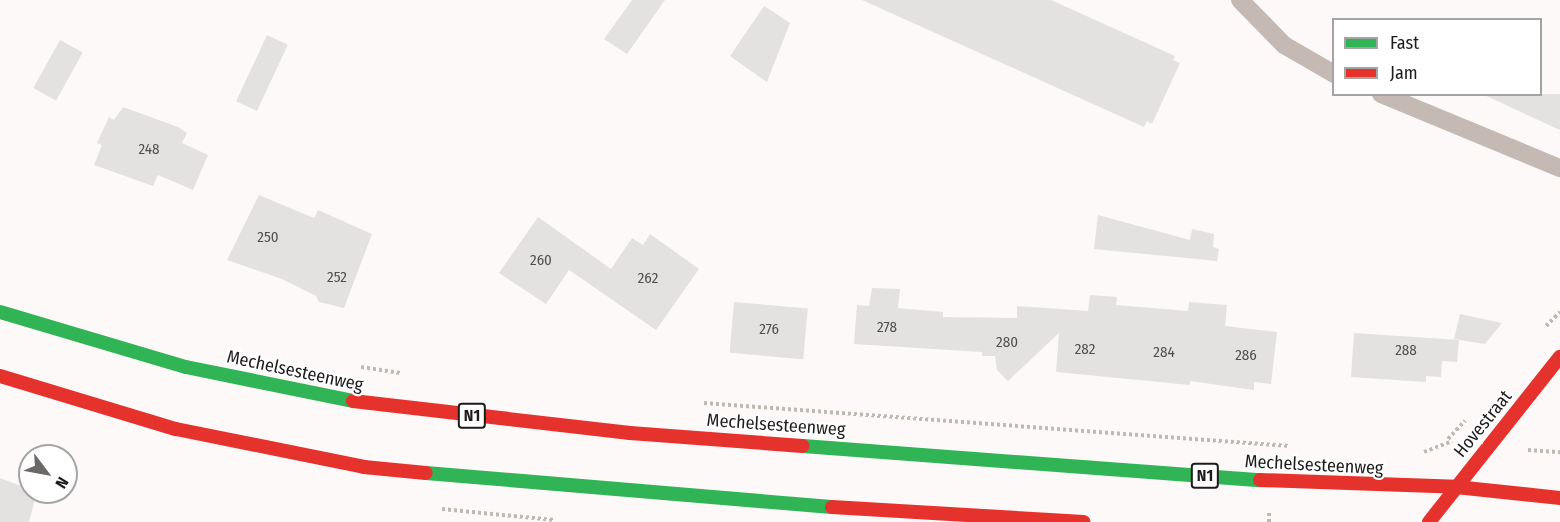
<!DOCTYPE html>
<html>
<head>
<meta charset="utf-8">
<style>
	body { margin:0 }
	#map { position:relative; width:1560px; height:522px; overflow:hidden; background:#fcf9f8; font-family:"Fira Sans Condensed",sans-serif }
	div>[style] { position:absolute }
	.building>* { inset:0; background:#e4e2e1; transform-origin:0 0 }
	.path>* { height:4px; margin-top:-2px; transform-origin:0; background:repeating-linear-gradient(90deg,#bfb8b3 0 3px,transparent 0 6px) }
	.lane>* { height:18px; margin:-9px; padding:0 9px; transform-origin:9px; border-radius:9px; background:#c5b9b3 }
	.fast>* { height:14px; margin:-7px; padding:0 7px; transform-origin:7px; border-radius:7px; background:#30b455 }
	.jam>* { height:14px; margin:-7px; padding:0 7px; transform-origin:7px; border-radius:7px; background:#e5322d }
	span { translate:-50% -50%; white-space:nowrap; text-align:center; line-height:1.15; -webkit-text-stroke:4.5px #fff; paint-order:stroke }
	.number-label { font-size:15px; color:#504e4e }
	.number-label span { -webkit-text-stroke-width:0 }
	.shield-label span { padding:2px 4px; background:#fff; border:2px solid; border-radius:4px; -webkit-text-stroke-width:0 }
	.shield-label { font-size:16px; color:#1d1b1b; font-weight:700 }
	.street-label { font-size:18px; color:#1d1b1b }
	.legend { position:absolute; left:1332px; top:18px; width:210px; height:78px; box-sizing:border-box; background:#fff; border:2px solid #a5a4a4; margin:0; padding:8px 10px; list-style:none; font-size:18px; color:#1d1b1b }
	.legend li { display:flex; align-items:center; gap:12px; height:30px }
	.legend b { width:30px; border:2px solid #a5a4a4 }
	.north { position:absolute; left:18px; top:444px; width:60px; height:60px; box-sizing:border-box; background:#fff; border:2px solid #a5a4a4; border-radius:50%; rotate:122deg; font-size:16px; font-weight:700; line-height:24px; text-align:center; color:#1d1b1b }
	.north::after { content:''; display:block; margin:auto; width:21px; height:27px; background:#6b6968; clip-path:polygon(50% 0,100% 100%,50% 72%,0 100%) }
</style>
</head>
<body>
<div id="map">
	<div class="building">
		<div style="clip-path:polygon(632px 0,665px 0,627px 54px,604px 39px)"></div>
		<div style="clip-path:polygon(862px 0,1051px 0,1175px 56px,1173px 60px,1180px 63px,1152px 124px,1147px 121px,1144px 127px)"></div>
		<div style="clip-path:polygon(764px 6px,790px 23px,767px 82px,730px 56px)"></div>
		<div style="left:267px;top:35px;width:23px;height:73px;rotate:25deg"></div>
		<div style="left:60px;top:40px;width:26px;height:55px;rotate:29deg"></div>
		<div style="clip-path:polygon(1482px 94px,1560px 94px,1560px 130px)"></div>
		<div style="clip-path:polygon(123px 107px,178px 127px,187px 133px,182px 143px,208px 155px,193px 190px,158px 175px,153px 186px,94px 165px,102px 145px,97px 143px,109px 117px,114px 120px)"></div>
		<div style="clip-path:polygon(259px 195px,314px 218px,318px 210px,372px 234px,344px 308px,319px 302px,316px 296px,282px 279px,227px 260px)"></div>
		<div style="clip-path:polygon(1098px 215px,1190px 240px,1192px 229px,1214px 234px,1213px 247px,1219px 249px,1217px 261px,1094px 249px)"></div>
		<div style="clip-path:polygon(538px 217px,611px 269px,632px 238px,643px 245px,650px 234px,699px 269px,656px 330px,569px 270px,546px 304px,499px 273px)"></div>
		<div style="clip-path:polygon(872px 288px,900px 289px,898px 308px,943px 312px,943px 317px,1017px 318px,1017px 306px,1088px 311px,1090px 295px,1117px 297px,1116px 305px,1188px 311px,1189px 302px,1227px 305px,1225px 326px,1277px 332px,1271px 384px,1254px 382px,1254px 390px,1190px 381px,1190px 385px,1056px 372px,1059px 333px,1008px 381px,997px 370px,995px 356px,982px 356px,982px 352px,854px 344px,857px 305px,869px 306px)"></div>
		<div style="left:734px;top:302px;width:74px;height:51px;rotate:5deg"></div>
		<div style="clip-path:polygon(1460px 314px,1502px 323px,1485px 344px,1454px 339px)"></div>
		<div style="clip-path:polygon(1354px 333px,1459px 340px,1457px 362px,1442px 361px,1441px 377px,1426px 376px,1426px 382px,1351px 377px)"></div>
		<div style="clip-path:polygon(0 478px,37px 492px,29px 522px,0 522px)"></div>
	</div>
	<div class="path">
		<div style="left:1546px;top:326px;width:20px;rotate:-45deg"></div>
		<div style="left:361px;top:367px;width:40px;rotate:8.5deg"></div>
		<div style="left:704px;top:403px;width:587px;rotate:4.2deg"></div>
		<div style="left:1448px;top:439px;width:25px;rotate:-47deg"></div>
		<div style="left:1528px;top:450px;width:32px;rotate:4deg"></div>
		<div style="left:1424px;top:452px;width:30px;rotate:-21deg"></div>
		<div style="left:442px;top:509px;width:113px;rotate:5.6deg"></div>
		<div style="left:1269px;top:522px;width:10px;rotate:-90deg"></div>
	</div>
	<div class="lane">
		<div style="left:1240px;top:0;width:63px;rotate:45.6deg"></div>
		<div style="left:1284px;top:45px;width:58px;rotate:30.1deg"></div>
		<div style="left:1381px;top:94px;width:194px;rotate:22.5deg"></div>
	</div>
	<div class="fast">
		<div style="left:0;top:312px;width:194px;rotate:16.5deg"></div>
		<div style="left:186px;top:367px;width:170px;rotate:11.5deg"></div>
		<div style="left:803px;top:446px;width:458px;rotate:4.3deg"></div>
		<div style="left:426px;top:473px;width:407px;rotate:4.8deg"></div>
	</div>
	<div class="jam">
		<div style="left:0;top:376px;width:184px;rotate:16.8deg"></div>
		<div style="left:176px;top:429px;width:192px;rotate:11.4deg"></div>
		<div style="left:364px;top:467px;width:62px;rotate:5.5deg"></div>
		<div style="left:353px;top:401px;width:279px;rotate:6.6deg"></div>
		<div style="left:630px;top:433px;width:173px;rotate:4.3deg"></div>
		<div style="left:1260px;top:480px;width:196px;rotate:2deg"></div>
		<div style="left:1456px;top:487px;width:105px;rotate:6deg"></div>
		<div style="left:832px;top:507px;width:252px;rotate:3.4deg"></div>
		<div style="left:1429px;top:522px;width:211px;rotate:-51.6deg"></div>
	</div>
	<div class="number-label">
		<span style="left:149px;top:150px">248</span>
		<span style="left:268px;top:238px">250</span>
		<span style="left:541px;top:261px">260</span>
		<span style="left:337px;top:278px">252</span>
		<span style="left:648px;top:279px">262</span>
		<span style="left:887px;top:328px">278</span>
		<span style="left:769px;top:330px">276</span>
		<span style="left:1007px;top:343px">280</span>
		<span style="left:1085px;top:350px">282</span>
		<span style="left:1406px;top:351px">288</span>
		<span style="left:1164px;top:353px">284</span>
		<span style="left:1246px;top:356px">286</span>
	</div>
	<div class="shield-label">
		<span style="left:472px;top:416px">N1</span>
		<span style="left:1205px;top:476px">N1</span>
	</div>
	<div class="street-label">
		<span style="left:295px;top:371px;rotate:12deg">Mechelsesteenweg</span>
		<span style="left:1483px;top:424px;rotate:-51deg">Hovestraat</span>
		<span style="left:776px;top:425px;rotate:4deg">Mechelsesteenweg</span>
		<span style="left:1314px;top:465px;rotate:3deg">Mechelsesteenweg</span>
	</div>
	<ul class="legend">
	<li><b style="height:8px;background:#30b455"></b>Fast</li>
	<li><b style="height:8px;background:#e5322d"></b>Jam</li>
	</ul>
	<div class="north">N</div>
</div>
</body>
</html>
